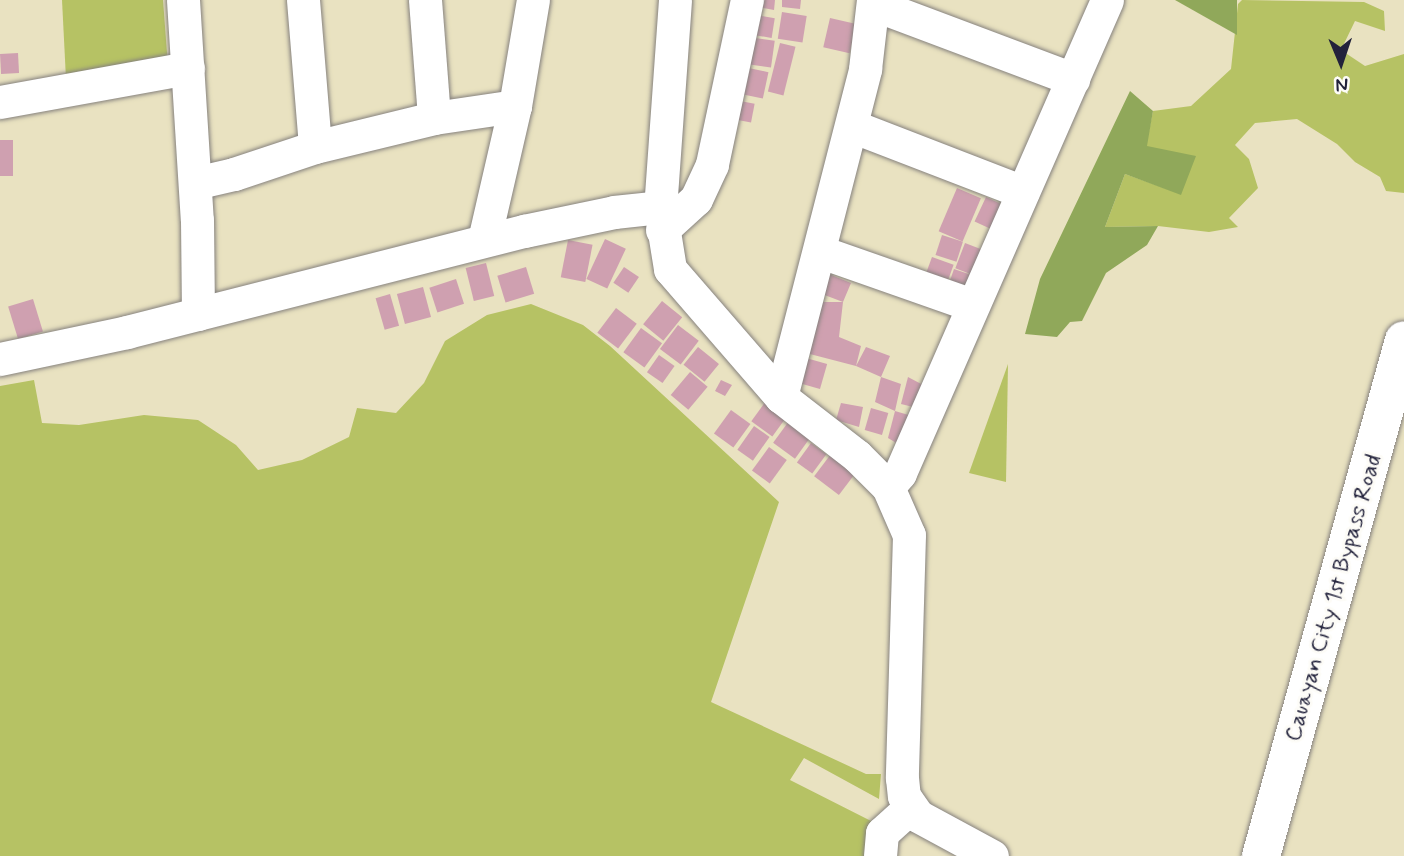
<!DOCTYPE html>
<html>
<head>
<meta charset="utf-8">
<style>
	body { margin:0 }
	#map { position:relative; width:1404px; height:856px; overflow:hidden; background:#e9e2c1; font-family:Mynerve,sans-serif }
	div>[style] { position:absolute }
	.green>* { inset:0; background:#b6c264 }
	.forest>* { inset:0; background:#90a85a }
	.building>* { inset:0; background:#cfa0b0; transform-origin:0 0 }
	.roads { filter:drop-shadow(0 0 2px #86827e) drop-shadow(0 0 2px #86827e) }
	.minor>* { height:33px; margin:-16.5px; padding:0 16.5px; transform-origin:16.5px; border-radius:16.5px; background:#fff }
	.major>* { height:38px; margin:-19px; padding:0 19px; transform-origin:19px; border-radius:19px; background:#fff }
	span { translate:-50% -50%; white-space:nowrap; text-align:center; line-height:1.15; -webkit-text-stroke:6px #fdfcf7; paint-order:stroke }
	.street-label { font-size:23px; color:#22223b }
	.north { position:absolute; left:1306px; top:28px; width:70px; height:70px; -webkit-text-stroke:5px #fdfcf7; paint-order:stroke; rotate:178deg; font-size:19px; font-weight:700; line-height:28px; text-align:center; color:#22223b }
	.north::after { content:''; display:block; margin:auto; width:24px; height:32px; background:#22223b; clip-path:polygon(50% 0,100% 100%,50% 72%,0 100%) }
</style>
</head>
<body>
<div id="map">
	<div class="green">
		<div style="clip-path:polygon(62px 0,163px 0,168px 66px,66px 79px)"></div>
		<div style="clip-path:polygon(1242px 0,1364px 2px,1384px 11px,1385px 31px,1355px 21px,1341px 50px,1365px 66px,1404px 54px,1404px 193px,1386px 191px,1380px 177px,1355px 162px,1337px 144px,1297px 119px,1255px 123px,1235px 145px,1249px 159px,1258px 188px,1229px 218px,1238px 227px,1209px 232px,1158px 226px,1105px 227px,1125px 174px,1181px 194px,1146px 146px,1153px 111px,1191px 106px,1231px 69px,1238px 4px)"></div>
		<div style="clip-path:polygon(531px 304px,583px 325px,610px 346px,779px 502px,711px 702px,866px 774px,881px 774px,879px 799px,804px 758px,790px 780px,875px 823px,868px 856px,0 856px,0 386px,34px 380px,42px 423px,79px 425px,144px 415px,198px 420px,236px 445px,258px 470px,302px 460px,349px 437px,357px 408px,396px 413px,424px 383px,445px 341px,487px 315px)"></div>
		<div style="clip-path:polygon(1008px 364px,1006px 482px,969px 473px)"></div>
	</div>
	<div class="forest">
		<div style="clip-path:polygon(1175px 0,1237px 0,1237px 35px)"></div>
		<div style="clip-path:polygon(1130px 91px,1153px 111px,1147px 146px,1196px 156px,1181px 195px,1125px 174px,1105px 227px,1158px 226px,1147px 245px,1106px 273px,1082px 321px,1070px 322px,1057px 337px,1025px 334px,1040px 279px)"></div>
	</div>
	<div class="building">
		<div style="clip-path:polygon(753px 0,775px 0,774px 10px,752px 6px)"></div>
		<div style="clip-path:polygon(782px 0,801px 0,800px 9px,782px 7px)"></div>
		<div style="left:782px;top:12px;width:25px;height:27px;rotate:9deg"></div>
		<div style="left:755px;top:15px;width:20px;height:20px;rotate:9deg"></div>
		<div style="left:830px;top:18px;width:27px;height:30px;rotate:13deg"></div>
		<div style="left:748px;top:37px;width:27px;height:27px;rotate:8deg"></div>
		<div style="left:780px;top:43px;width:16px;height:50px;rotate:14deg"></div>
		<div style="left:18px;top:53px;width:20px;height:18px;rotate:87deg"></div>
		<div style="left:744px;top:67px;width:25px;height:27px;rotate:12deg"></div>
		<div style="left:735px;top:100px;width:20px;height:19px;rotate:11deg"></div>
		<div style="left:0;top:140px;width:13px;height:36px"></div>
		<div style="left:957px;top:188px;width:26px;height:47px;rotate:23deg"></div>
		<div style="left:986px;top:197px;width:21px;height:27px;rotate:25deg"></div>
		<div style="left:942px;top:235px;width:22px;height:21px;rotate:18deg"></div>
		<div style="left:605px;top:239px;width:23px;height:44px;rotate:25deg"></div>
		<div style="left:568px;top:240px;width:25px;height:38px;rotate:11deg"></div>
		<div style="left:965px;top:243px;width:25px;height:27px;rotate:21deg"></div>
		<div style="left:932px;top:257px;width:23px;height:27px;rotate:20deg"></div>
		<div style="left:486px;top:263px;width:34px;height:21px;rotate:76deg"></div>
		<div style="left:526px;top:267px;width:28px;height:30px;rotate:73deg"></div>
		<div style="left:624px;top:267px;width:18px;height:19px;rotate:34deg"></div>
		<div style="left:954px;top:269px;width:18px;height:26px;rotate:19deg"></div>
		<div style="clip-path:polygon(824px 272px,851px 283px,843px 302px,839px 337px,861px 346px,856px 366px,866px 347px,890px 356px,881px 377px,901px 384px,895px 411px,875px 402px,881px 377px,856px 366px,806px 353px,819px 302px,843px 302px,822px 294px)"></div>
		<div style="left:456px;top:279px;width:26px;height:28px;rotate:72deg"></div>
		<div style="left:423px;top:287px;width:31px;height:27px;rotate:75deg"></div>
		<div style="left:390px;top:294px;width:33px;height:15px;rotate:74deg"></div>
		<div style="left:33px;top:299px;width:34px;height:26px;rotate:73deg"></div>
		<div style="left:662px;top:301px;width:26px;height:30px;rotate:39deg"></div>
		<div style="left:616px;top:308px;width:26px;height:31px;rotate:37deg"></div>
		<div style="left:678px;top:325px;width:26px;height:30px;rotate:37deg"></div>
		<div style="left:641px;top:328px;width:26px;height:30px;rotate:36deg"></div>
		<div style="left:698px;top:347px;width:27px;height:23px;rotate:39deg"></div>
		<div style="left:659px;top:355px;width:19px;height:21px;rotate:35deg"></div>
		<div style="left:806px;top:358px;width:22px;height:26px;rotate:16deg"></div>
		<div style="left:690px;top:372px;width:23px;height:30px;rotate:40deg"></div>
		<div style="clip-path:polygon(908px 377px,925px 386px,917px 408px,901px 404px)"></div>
		<div style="clip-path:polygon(721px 380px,732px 385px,725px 396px,715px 391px)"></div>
		<div style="left:766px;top:401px;width:26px;height:25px;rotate:36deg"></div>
		<div style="clip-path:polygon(841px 403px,863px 407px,859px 427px,836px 420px)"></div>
		<div style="left:871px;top:408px;width:18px;height:23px;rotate:16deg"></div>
		<div style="left:731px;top:410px;width:24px;height:29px;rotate:36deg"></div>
		<div style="clip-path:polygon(895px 411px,912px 416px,903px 447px,888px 438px)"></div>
		<div style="left:789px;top:421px;width:27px;height:27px;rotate:36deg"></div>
		<div style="left:754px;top:426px;width:19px;height:29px;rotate:35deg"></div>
		<div style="left:811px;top:443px;width:19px;height:24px;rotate:36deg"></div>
		<div style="left:769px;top:447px;width:22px;height:29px;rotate:36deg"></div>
		<div style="left:831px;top:454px;width:31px;height:28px;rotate:37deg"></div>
	</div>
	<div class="roads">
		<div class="minor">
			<div style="left:183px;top:0;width:220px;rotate:86.4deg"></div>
			<div style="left:197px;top:220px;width:94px;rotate:89.4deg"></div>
			<div style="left:303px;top:0;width:147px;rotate:85.3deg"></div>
			<div style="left:425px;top:0;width:118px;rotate:85.6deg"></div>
			<div style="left:675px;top:0;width:208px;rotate:94.1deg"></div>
			<div style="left:660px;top:207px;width:63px;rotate:80.8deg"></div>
			<div style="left:670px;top:269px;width:169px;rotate:49.1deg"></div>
			<div style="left:781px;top:397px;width:96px;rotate:37.8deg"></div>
			<div style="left:857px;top:456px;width:44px;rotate:45deg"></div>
			<div style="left:888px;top:487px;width:52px;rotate:66.4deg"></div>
			<div style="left:909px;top:535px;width:243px;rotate:91.7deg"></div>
			<div style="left:902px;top:778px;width:18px;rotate:84deg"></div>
			<div style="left:904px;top:796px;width:24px;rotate:55deg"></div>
			<div style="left:918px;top:816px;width:84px;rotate:28.4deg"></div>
			<div style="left:873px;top:4px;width:214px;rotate:20.6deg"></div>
			<div style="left:0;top:102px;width:191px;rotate:-10.3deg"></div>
			<div style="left:852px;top:126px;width:183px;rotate:21.1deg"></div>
			<div style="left:195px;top:183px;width:40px;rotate:-13deg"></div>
			<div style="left:234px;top:174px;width:85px;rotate:-18.4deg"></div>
			<div style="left:315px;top:147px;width:122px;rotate:-13.7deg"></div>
			<div style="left:434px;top:118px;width:82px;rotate:-8.4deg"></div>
			<div style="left:515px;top:106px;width:108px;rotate:-80.4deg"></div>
			<div style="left:662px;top:230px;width:46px;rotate:-42.4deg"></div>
			<div style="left:696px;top:199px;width:38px;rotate:-65deg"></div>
			<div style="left:712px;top:164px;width:168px;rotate:-78deg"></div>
			<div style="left:484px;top:240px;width:138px;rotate:-77deg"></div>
			<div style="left:821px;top:252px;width:160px;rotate:19.3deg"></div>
			<div style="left:0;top:359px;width:130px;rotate:-12deg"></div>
			<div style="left:127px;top:332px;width:410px;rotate:-14.3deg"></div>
			<div style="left:524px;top:231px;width:92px;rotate:-11.9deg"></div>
			<div style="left:614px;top:212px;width:46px;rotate:-6.2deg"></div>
			<div style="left:781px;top:397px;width:339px;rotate:-75.6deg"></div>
			<div style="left:865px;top:69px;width:69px;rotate:-83.4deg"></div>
			<div style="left:888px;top:487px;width:18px;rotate:-49deg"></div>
			<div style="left:900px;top:473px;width:516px;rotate:-66.36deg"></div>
			<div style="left:880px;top:856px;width:23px;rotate:-85deg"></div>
			<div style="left:882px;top:833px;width:38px;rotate:-42deg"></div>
		</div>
		<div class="major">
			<div style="left:1261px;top:856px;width:535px;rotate:-74.51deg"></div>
		</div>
	</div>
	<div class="street-label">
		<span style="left:1334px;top:598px;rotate:-74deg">Cauayan City 1st Bypass Road</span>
	</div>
	<div class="north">N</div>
</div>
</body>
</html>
